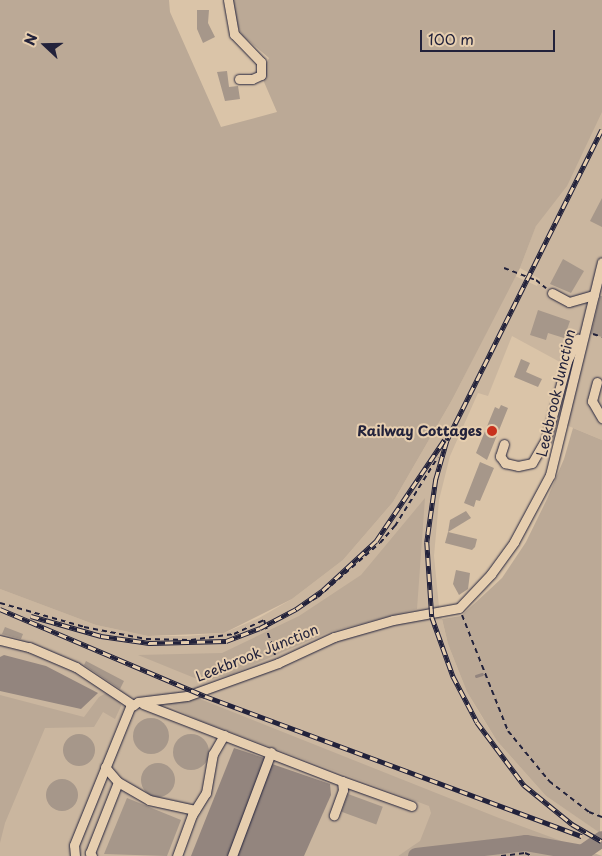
<!DOCTYPE html>
<html>
<head>
<meta charset="utf-8">
<style>
	body { margin:0 }
	#map { position:relative; width:602px; height:856px; overflow:hidden; background:#dac4a8; font-family:"Playpen Sans",sans-serif }
	div>[style] { position:absolute }
	.built>* { inset:0; background:#cab69f }
	.green>* { inset:0; background:#bba996 }
	.water>* { inset:0; background:#93857e }
	.pier>* { inset:0; background:#dac4a8 }
	.stream>* { height:2.5px; margin:-1.25px; padding:0 1.25px; transform-origin:1.25px; border-radius:1.25px; background:#93857e }
	.river>* { height:16px; margin:-8px; padding:0 8px; transform-origin:8px; border-radius:8px; background:#93857e }
	.building>* { inset:0; background:#a6978a; transform-origin:0 0 }
	.round { border-radius:50% }
	.path>* { height:2px; margin-top:-1px; transform-origin:0; background:repeating-linear-gradient(90deg,#22223b 0 5px,transparent 0 9px) }
	.roads { filter:drop-shadow(0 0 1px #22223b) drop-shadow(0 0 1px #22223b) }
	.minor>* { height:9px; margin:-4.5px; padding:0 4.5px; transform-origin:4.5px; border-radius:4.5px; background:#e6ceaf }
	.rail>* { height:4.5px; margin-top:-2.25px; transform-origin:0; background:repeating-linear-gradient(90deg,#e6ceaf 0 8px,#22223b 0 16px); box-sizing:border-box; border-block:1px solid #22223b }
	.dots>* { width:14px; height:14px; translate:-50% -50%; box-sizing:border-box; border:2px solid #e6ceaf; border-radius:50% }
	span { translate:-50% -50%; white-space:nowrap; text-align:center; line-height:1.15; -webkit-text-stroke:4px #e6ceaf; paint-order:stroke }
	.street-label { font-size:14px; color:#22223b }
	.poi-label { font-size:14px; color:#22223b; font-weight:700 }
	.right { translate:-100% -50%; text-align:right }
	.north { position:absolute; left:20px; top:20px; width:50px; height:50px; -webkit-text-stroke:4px #e6ceaf; paint-order:stroke; rotate:291deg; font-size:14px; font-weight:700; line-height:20px; text-align:center; color:#22223b }
	.north::after { content:''; display:block; margin:auto; width:18px; height:22px; background:#22223b; clip-path:polygon(50% 0,100% 100%,50% 72%,0 100%) }
	.scale { position:absolute; left:420px; top:30px; width:135px; height:22px; box-sizing:border-box; border:2px solid #22223b; border-top:0; padding-left:6px; font-size:15px; line-height:18px; white-space:nowrap; color:#22223b; -webkit-text-stroke:4px #e6ceaf; paint-order:stroke }
</style>
</head>
<body>
<div id="map">
	<div class="built">
		<div style="clip-path:polygon(602px 77px,602px 440px,559px 422px,571px 368px,512px 336px,488px 396px,478px 393px,450px 456px,439px 500px,434px 556px,439px 607px,448px 644px,467px 692px,482px 717px,497px 741px,546px 796px,602px 834px,585px 846px,570px 843px,420px 842px,398px 856px,0 856px,0 589px,96px 625px,148px 636px,186px 636px,224px 633px,259px 618px,292px 599px,343px 560px,393px 502px,452px 400px,515px 276px,537px 286px,540px 279px,520px 268px,562px 156px)"></div>
	</div>
	<div class="green">
		<div style="clip-path:polygon(0 0,169px 0,170px 12px,221px 127px,277px 112px,261px 75px,269px 58px,242px 35px,236px 23px,233px 0,602px 0,602px 112px,567px 186px,536px 226px,520px 268px,452px 400px,393px 502px,343px 560px,292px 599px,224px 633px,148px 636px,96px 625px,0 589px)"></div>
		<div style="clip-path:polygon(573px 428px,602px 440px,600px 833px,546px 796px,497px 741px,467px 692px,448px 644px,442px 619px,461px 616px,502px 578px,526px 542px,547px 499px,564px 459px)"></div>
		<div style="clip-path:polygon(425px 498px,417px 609px,329px 632px,230px 675px,202px 681px,138px 655px,222px 653px,299px 616px,361px 575px)"></div>
		<div style="clip-path:polygon(110px 691px,119px 698px,121px 706px,115px 719px,103px 712px,94px 727px,45px 728px,5px 823px,0 843px,0 695px,84px 717px,99px 697px)"></div>
		<div style="clip-path:polygon(195px 697px,499px 818px,602px 856px,398px 856px,420px 841px,431px 813px,429px 806px,201px 721px,163px 703px)"></div>
	</div>
	<div class="water">
		<div style="clip-path:polygon(4px 655px,46px 666px,98px 693px,81px 709px,0 691px,0 657px)"></div>
		<div style="clip-path:polygon(234px 748px,267px 759px,230px 856px,191px 856px)"></div>
		<div style="clip-path:polygon(272px 764px,330px 784px,331px 795px,304px 856px,234px 856px,266px 768px)"></div>
		<div style="clip-path:polygon(602px 833px,602px 844px,588px 856px,551px 853px,553px 845px,583px 847px)"></div>
	</div>
	<div class="pier">
		<div style="clip-path:polygon(596px 836px,602px 838px,602px 848px,598px 850px,584px 845px)"></div>
	</div>
	<div class="stream">
		<div style="left:476px;top:676px;width:6px;rotate:-18deg"></div>
	</div>
	<div class="river">
		<div style="left:416px;top:856px;width:111px;rotate:-6.7deg"></div>
		<div style="left:526px;top:843px;width:57px;rotate:10.1deg"></div>
		<div style="left:582px;top:853px;width:24px;rotate:-35deg"></div>
	</div>
	<div class="building">
		<div style="clip-path:polygon(197px 10px,209px 10px,208px 23px,215px 37px,203px 43px,197px 29px)"></div>
		<div style="clip-path:polygon(227px 71px,229px 87px,238px 86px,240px 99px,225px 101px,217px 72px)"></div>
		<div style="clip-path:polygon(602px 198px,602px 227px,590px 221px)"></div>
		<div style="clip-path:polygon(563px 259px,584px 271px,571px 293px,550px 284px)"></div>
		<div style="clip-path:polygon(600px 296px,602px 296px,602px 337px,591px 334px)"></div>
		<div style="clip-path:polygon(538px 310px,570px 321px,564px 338px,548px 333px,546px 340px,530px 335px)"></div>
		<div style="clip-path:polygon(521px 359px,530px 363px,526px 372px,542px 379px,538px 387px,514px 377px)"></div>
		<div style="clip-path:polygon(501px 405px,508px 408px,487px 460px,476px 453px,495px 407px,499px 409px)"></div>
		<div style="clip-path:polygon(480px 462px,494px 468px,480px 501px,476px 500px,474px 507px,464px 503px)"></div>
		<div style="clip-path:polygon(466px 511px,471px 518px,448px 532px,450px 520px)"></div>
		<div style="clip-path:polygon(448px 532px,477px 539px,475px 547px,472px 550px,445px 543px)"></div>
		<div style="clip-path:polygon(456px 570px,470px 573px,468px 589px,459px 595px,453px 584px)"></div>
		<div style="clip-path:polygon(5px 627px,23px 634px,21px 639px,2px 634px)"></div>
		<div style="clip-path:polygon(86px 661px,124px 681px,120px 689px,84px 665px)"></div>
		<div class="round" style="left:133px;top:718px;width:36px;height:36px"></div>
		<div class="round" style="left:63px;top:734px;width:32px;height:32px"></div>
		<div class="round" style="left:173px;top:734px;width:36px;height:36px"></div>
		<div class="round" style="left:141px;top:763px;width:34px;height:34px"></div>
		<div class="round" style="left:46px;top:779px;width:32px;height:32px"></div>
		<div style="left:348px;top:794px;width:37px;height:19px;rotate:20deg"></div>
		<div style="clip-path:polygon(127px 798px,181px 820px,167px 856px,104px 854px)"></div>
	</div>
	<div class="path">
		<div style="left:504px;top:268px;width:34px;rotate:21deg"></div>
		<div style="left:536px;top:280px;width:13px;rotate:39deg"></div>
		<div style="left:593px;top:334px;width:9px;rotate:18deg"></div>
		<div style="left:0;top:603px;width:87px;rotate:15.9deg"></div>
		<div style="left:84px;top:627px;width:63px;rotate:11deg"></div>
		<div style="left:146px;top:639px;width:45px;rotate:1.3deg"></div>
		<div style="left:191px;top:640px;width:43px;rotate:-7.9deg"></div>
		<div style="left:234px;top:634px;width:33px;rotate:-25deg"></div>
		<div style="left:264px;top:620px;width:7px;rotate:74deg"></div>
		<div style="left:462px;top:615px;width:125px;rotate:68.4deg"></div>
		<div style="left:508px;top:731px;width:65px;rotate:50.6deg"></div>
		<div style="left:549px;top:781px;width:51px;rotate:37.8deg"></div>
		<div style="left:589px;top:812px;width:14px;rotate:21deg"></div>
		<div style="left:275px;top:655px;width:29px;rotate:-108deg"></div>
		<div style="left:266px;top:627px;width:60px;rotate:-30deg"></div>
		<div style="left:318px;top:597px;width:82px;rotate:-41.1deg"></div>
		<div style="left:380px;top:543px;width:23px;rotate:-49deg"></div>
		<div style="left:395px;top:526px;width:81px;rotate:-58.1deg"></div>
		<div style="left:501px;top:856px;width:24px;rotate:-7deg"></div>
		<div style="left:525px;top:853px;width:8px;rotate:23deg"></div>
	</div>
	<div class="roads">
		<div class="minor">
			<div style="left:228px;top:0;width:35px;rotate:80deg"></div>
			<div style="left:234px;top:34px;width:39px;rotate:46deg"></div>
			<div style="left:261px;top:62px;width:13px;rotate:90deg"></div>
			<div style="left:261px;top:75px;width:10px;rotate:156deg"></div>
			<div style="left:252px;top:79px;width:13px;rotate:180deg"></div>
			<div style="left:552px;top:293px;width:19px;rotate:28deg"></div>
			<div style="left:569px;top:302px;width:26px;rotate:-16deg"></div>
			<div style="left:597px;top:382px;width:20px;rotate:105deg"></div>
			<div style="left:592px;top:401px;width:20px;rotate:60deg"></div>
			<div style="left:504px;top:444px;width:13px;rotate:108deg"></div>
			<div style="left:500px;top:456px;width:9px;rotate:54deg"></div>
			<div style="left:505px;top:463px;width:13px;rotate:13deg"></div>
			<div style="left:518px;top:466px;width:14px;rotate:-12deg"></div>
			<div style="left:532px;top:463px;width:28px;rotate:-60deg"></div>
			<div style="left:546px;top:439px;width:81px;rotate:-74.9deg"></div>
			<div style="left:567px;top:361px;width:25px;rotate:-64deg"></div>
			<div style="left:0;top:640px;width:30px;rotate:14deg"></div>
			<div style="left:29px;top:647px;width:51px;rotate:23.1deg"></div>
			<div style="left:76px;top:667px;width:69px;rotate:33.7deg"></div>
			<div style="left:143px;top:704px;width:213px;rotate:21.2deg"></div>
			<div style="left:342px;top:781px;width:9px;rotate:84deg"></div>
			<div style="left:343px;top:790px;width:27px;rotate:110deg"></div>
			<div style="left:105px;top:767px;width:20px;rotate:49deg"></div>
			<div style="left:118px;top:782px;width:36px;rotate:30deg"></div>
			<div style="left:149px;top:800px;width:47px;rotate:12.3deg"></div>
			<div style="left:342px;top:781px;width:74px;rotate:19.7deg"></div>
			<div style="left:75px;top:856px;width:11px;rotate:-95deg"></div>
			<div style="left:74px;top:845px;width:149px;rotate:-67.9deg"></div>
			<div style="left:130px;top:707px;width:9px;rotate:-32deg"></div>
			<div style="left:138px;top:702px;width:49px;rotate:-7deg"></div>
			<div style="left:187px;top:696px;width:97px;rotate:-19.9deg"></div>
			<div style="left:278px;top:663px;width:62px;rotate:-24.9deg"></div>
			<div style="left:334px;top:637px;width:61px;rotate:-16.1deg"></div>
			<div style="left:393px;top:620px;width:67px;rotate:-10.3deg"></div>
			<div style="left:459px;top:608px;width:47px;rotate:-46.7deg"></div>
			<div style="left:491px;top:574px;width:39px;rotate:-54deg"></div>
			<div style="left:514px;top:542px;width:76px;rotate:-61.8deg"></div>
			<div style="left:550px;top:475px;width:219px;rotate:-76.3deg"></div>
			<div style="left:92px;top:856px;width:4px;rotate:-124deg"></div>
			<div style="left:90px;top:853px;width:76px;rotate:-68.5deg"></div>
			<div style="left:177px;top:856px;width:44px;rotate:-69.9deg"></div>
			<div style="left:192px;top:815px;width:26px;rotate:-58deg"></div>
			<div style="left:206px;top:793px;width:40px;rotate:-80deg"></div>
			<div style="left:213px;top:754px;width:22px;rotate:-60deg"></div>
			<div style="left:232px;top:856px;width:111px;rotate:-69.4deg"></div>
		</div>
	</div>
	<div class="rail">
		<div style="left:602px;top:130px;width:347px;rotate:116.5deg"></div>
		<div style="left:447px;top:441px;width:40px;rotate:106deg"></div>
		<div style="left:436px;top:479px;width:64px;rotate:98.1deg"></div>
		<div style="left:427px;top:542px;width:75px;rotate:86.2deg"></div>
		<div style="left:432px;top:617px;width:63px;rotate:70.4deg"></div>
		<div style="left:453px;top:676px;width:52px;rotate:62.4deg"></div>
		<div style="left:477px;top:722px;width:79px;rotate:53.3deg"></div>
		<div style="left:524px;top:785px;width:62px;rotate:39.1deg"></div>
		<div style="left:572px;top:824px;width:34px;rotate:30deg"></div>
		<div style="left:0;top:609px;width:223px;rotate:23deg"></div>
		<div style="left:205px;top:696px;width:402px;rotate:20.4deg"></div>
		<div style="left:31px;top:616px;width:73px;rotate:15.9deg"></div>
		<div style="left:101px;top:636px;width:49px;rotate:8.3deg"></div>
		<div style="left:149px;top:643px;width:77px;rotate:-1.5deg"></div>
		<div style="left:226px;top:641px;width:36px;rotate:-21deg"></div>
		<div style="left:260px;top:628px;width:41px;rotate:-27.8deg"></div>
		<div style="left:296px;top:609px;width:33px;rotate:-35deg"></div>
		<div style="left:323px;top:590px;width:72px;rotate:-42.8deg"></div>
		<div style="left:376px;top:541px;width:122px;rotate:-56deg"></div>
	</div>
	<div class="dots">
		<div style="left:492px;top:431px;background:#c8321e"></div>
	</div>
	<div class="street-label">
		<span style="left:556px;top:393px;rotate:-77deg">Leekbrook Junction</span>
		<span style="left:257px;top:653px;rotate:-22deg">Leekbrook Junction</span>
	</div>
	<div class="poi-label">
		<span class="right" style="left:482px;top:431px">Railway Cottages</span>
	</div>
	<div class="north">N</div>
	<div class="scale">100 m</div>
</div>
</body>
</html>
